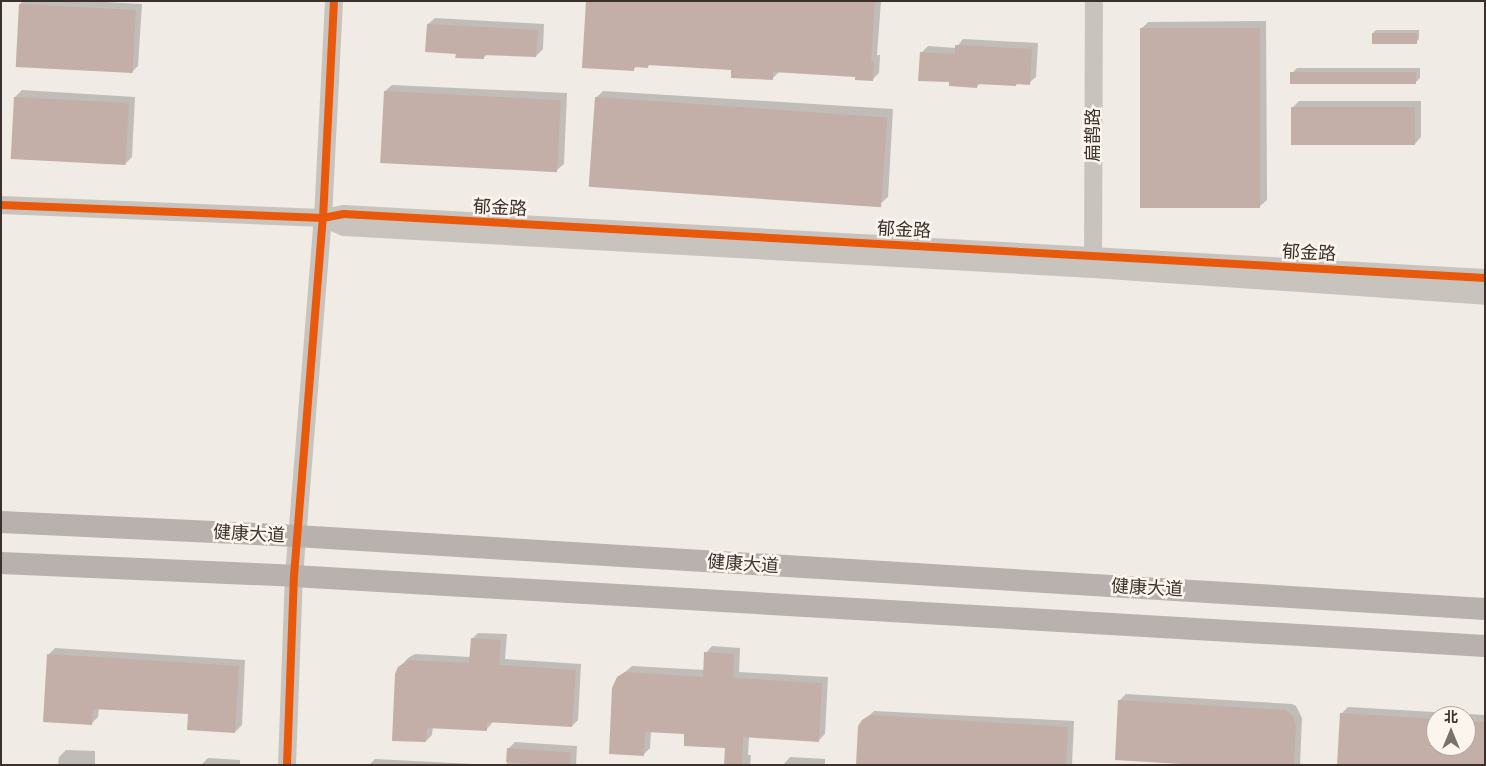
<!DOCTYPE html>
<html>
<head>
<meta charset="utf-8">
<style>
	body { margin:0 }
	#map { position:relative; width:1486px; height:766px; overflow:hidden; background:#f0ebe5; font-family:Poppins,"Noto Sans SC",sans-serif }
	div>[style] { position:absolute }
	.shadow>* { inset:0; background:#0003 }
	.building>* { inset:0; background:#c3afa7; transform-origin:0 0 }
	.minor>* { height:18px; margin:-9px; padding:0 9px; transform-origin:9px; border-radius:9px; background:#c9c3be }
	.major>* { height:22px; margin:-11px; padding:0 11px; transform-origin:11px; border-radius:11px; background:#b8b1ad }
	.cycleway>* { height:8px; margin:-4px; padding:0 4px; transform-origin:4px; border-radius:4px; background:#e8590c }
	span { translate:-50% -50%; white-space:nowrap; text-align:center; line-height:1.15; -webkit-text-stroke:5px #fbf5ee; paint-order:stroke }
	.street-label { font-size:18px; color:#3b302b }
	.frame { position:absolute; inset:0; border:2px solid #3b302b; pointer-events:none }
	.north { position:absolute; left:1426px; top:706px; width:50px; height:50px; box-sizing:border-box; background:#fbf5ee; border:1px solid #aea6a0; border-radius:50%; rotate:0deg; font-size:14px; font-weight:700; line-height:20px; text-align:center; color:#3b302b }
	.north::after { content:''; display:block; margin:auto; width:18px; height:22px; background:#7a716c; clip-path:polygon(50% 0,100% 100%,50% 72%,0 100%) }
</style>
</head>
<body>
<div id="map">
	<div class="shadow">
		<div style="clip-path:polygon(23px 1px,87px 1px,142px 4px,138px 66px,132px 72px,20px 4px)"></div>
		<div style="clip-path:polygon(587px 1px,881px 1px,877px 55px,880px 55px,879px 73px,873px 79px,857px 76px,780px 71px,772px 79px,733px 69px,650px 64px,648px 67px,637px 66px,633px 70px)"></div>
		<div style="clip-path:polygon(435px 18px,544px 24px,543px 49px,536px 56px,488px 54px,483px 58px,457px 53px,428px 24px)"></div>
		<div style="clip-path:polygon(1266px 21px,1267px 200px,1260px 206px,1141px 29px,1148px 22px)"></div>
		<div style="clip-path:polygon(1376px 30px,1419px 30px,1419px 39px,1416px 42px,1373px 33px)"></div>
		<div style="clip-path:polygon(963px 39px,1038px 43px,1036px 77px,1029px 83px,1018px 83px,1016px 85px,980px 83px,977px 87px,950px 81px,921px 53px,928px 46px,956px 48px)"></div>
		<div style="clip-path:polygon(1297px 68px,1420px 68px,1420px 78px,1415px 83px,1292px 73px)"></div>
		<div style="clip-path:polygon(392px 85px,567px 93px,564px 164px,557px 170px,385px 91px)"></div>
		<div style="clip-path:polygon(22px 90px,135px 97px,132px 157px,125px 164px,15px 97px)"></div>
		<div style="clip-path:polygon(603px 91px,893px 109px,888px 197px,881px 203px,596px 98px)"></div>
		<div style="clip-path:polygon(1299px 101px,1421px 101px,1421px 137px,1415px 144px,1292px 108px)"></div>
		<div style="clip-path:polygon(478px 633px,507px 634px,505px 659px,581px 664px,578px 720px,572px 726px,493px 722px,486px 730px,433px 727px,432px 735px,426px 741px,397px 671px,408px 658px,415px 654px,471px 657px,472px 639px)"></div>
		<div style="clip-path:polygon(712px 646px,740px 648px,739px 672px,828px 677px,825px 734px,818px 741px,749px 737px,748px 755px,751px 755px,750px 765px,725px 765px,726px 747px,686px 733px,651px 731px,650px 748px,643px 755px,618px 678px,632px 666px,705px 670px,706px 653px)"></div>
		<div style="clip-path:polygon(55px 648px,245px 660px,242px 725px,235px 732px,189px 713px,99px 708px,98px 717px,92px 723px,48px 655px)"></div>
		<div style="clip-path:polygon(1126px 694px,1292px 704px,1296px 706px,1302px 718px,1300px 765px,1222px 765px,1119px 701px)"></div>
		<div style="clip-path:polygon(evenodd,1348px 707px,1485px 715px,1485px 765px,1341px 714px,1348px 707px,1436px 716px,1466px 716px,1466px 746px,1436px 746px,1436px 716px)"></div>
		<div style="clip-path:polygon(874px 711px,1074px 721px,1072px 765px,857px 765px,861px 723px)"></div>
		<div style="clip-path:polygon(515px 742px,577px 746px,576px 765px,507px 765px,508px 749px)"></div>
		<div style="clip-path:polygon(66px 750px,95px 751px,95px 765px,58px 765px,59px 757px)"></div>
		<div style="clip-path:polygon(790px 757px,825px 759px,825px 765px,783px 765px)"></div>
		<div style="clip-path:polygon(208px 758px,240px 760px,240px 765px,201px 765px)"></div>
		<div style="clip-path:polygon(375px 759px,494px 765px,369px 765px)"></div>
	</div>
	<div class="building">
		<div style="clip-path:polygon(586px 1px,875px 1px,871px 61px,874px 61px,873px 81px,855px 80px,855px 77px,773px 72px,773px 80px,731px 78px,731px 70px,648px 65px,648px 68px,634px 67px,634px 71px,582px 68px)"></div>
		<div style="left:19px;top:4px;width:117px;height:63px;rotate:3deg"></div>
		<div style="clip-path:polygon(427px 24px,538px 30px,536px 57px,484px 55px,484px 59px,455px 58px,456px 54px,425px 52px)"></div>
		<div style="left:1140px;top:28px;width:120px;height:180px"></div>
		<div style="left:1372px;top:33px;width:45px;height:11px"></div>
		<div style="clip-path:polygon(955px 45px,1032px 49px,1030px 85px,1016px 84px,1016px 86px,977px 84px,977px 88px,949px 86px,949px 82px,918px 81px,920px 52px,955px 54px)"></div>
		<div style="left:1290px;top:72px;width:126px;height:12px"></div>
		<div style="left:384px;top:91px;width:177px;height:72px;rotate:3deg"></div>
		<div style="left:14px;top:97px;width:115px;height:62px;rotate:3deg"></div>
		<div style="left:595px;top:97px;width:293px;height:90px;rotate:4deg"></div>
		<div style="left:1415px;top:107px;width:38px;height:124px;rotate:90deg"></div>
		<div style="clip-path:polygon(471px 638px,501px 640px,499px 665px,576px 670px,572px 727px,487px 722px,487px 731px,427px 728px,426px 742px,392px 741px,395px 674px,398px 667px,408px 660px,469px 663px)"></div>
		<div style="clip-path:polygon(704px 652px,734px 654px,733px 678px,822px 683px,819px 742px,743px 737px,742px 765px,724px 765px,725px 748px,684px 746px,684px 734px,645px 732px,644px 756px,609px 754px,612px 688px,617px 677px,625px 672px,703px 677px)"></div>
		<div style="clip-path:polygon(47px 654px,239px 666px,235px 733px,187px 730px,188px 714px,93px 709px,92px 725px,43px 722px)"></div>
		<div style="clip-path:polygon(1118px 700px,1285px 710px,1293px 716px,1296px 725px,1294px 765px,1198px 765px,1115px 760px)"></div>
		<div style="clip-path:polygon(1340px 713px,1436px 719px,1436px 746px,1466px 746px,1466px 721px,1485px 722px,1485px 765px,1337px 765px)"></div>
		<div style="clip-path:polygon(870px 715px,1068px 727px,1066px 765px,856px 765px,858px 726px,862px 720px)"></div>
		<div style="left:507px;top:748px;width:64px;height:14px;rotate:4deg"></div>
	</div>
	<div class="minor">
		<div style="left:1px;top:205px;width:322px;rotate:2.3deg"></div>
		<div style="left:323px;top:218px;width:21px;rotate:-11deg"></div>
		<div style="left:344px;top:214px;width:1143px;rotate:3.21deg"></div>
		<div style="left:323px;top:218px;width:23px;rotate:23deg"></div>
		<div style="left:344px;top:227px;width:750px;rotate:3.21deg"></div>
		<div style="left:1093px;top:269px;width:393px;rotate:3.9deg"></div>
		<div style="left:1093px;top:266px;width:265px;rotate:-89.8deg"></div>
		<div style="left:287px;top:765px;width:189px;rotate:-87.9deg"></div>
		<div style="left:294px;top:576px;width:359px;rotate:-85.4deg"></div>
		<div style="left:323px;top:218px;width:217px;rotate:-87.1deg"></div>
	</div>
	<div class="major">
		<div style="left:1px;top:522px;width:295px;rotate:2.7deg"></div>
		<div style="left:296px;top:536px;width:1191px;rotate:3.51deg"></div>
		<div style="left:1px;top:563px;width:293px;rotate:2.5deg"></div>
		<div style="left:294px;top:576px;width:1193px;rotate:3.36deg"></div>
	</div>
	<div class="cycleway">
		<div style="left:1px;top:205px;width:322px;rotate:2.3deg"></div>
		<div style="left:323px;top:218px;width:21px;rotate:-11deg"></div>
		<div style="left:344px;top:214px;width:1143px;rotate:3.21deg"></div>
		<div style="left:287px;top:765px;width:189px;rotate:-87.9deg"></div>
		<div style="left:294px;top:576px;width:359px;rotate:-85.4deg"></div>
		<div style="left:323px;top:218px;width:217px;rotate:-87.1deg"></div>
	</div>
	<div class="street-label">
		<span style="left:1093px;top:135px;rotate:-90deg">扁鹊路</span>
		<span style="left:500px;top:208px;rotate:3deg">郁金路</span>
		<span style="left:904px;top:230px;rotate:3deg">郁金路</span>
		<span style="left:1309px;top:253px;rotate:3deg">郁金路</span>
		<span style="left:249px;top:534px;rotate:3deg">健康大道</span>
		<span style="left:743px;top:564px;rotate:4deg">健康大道</span>
		<span style="left:1147px;top:588px;rotate:3deg">健康大道</span>
	</div>
	<div class="frame"></div>
	<div class="north">北</div>
</div>
</body>
</html>
